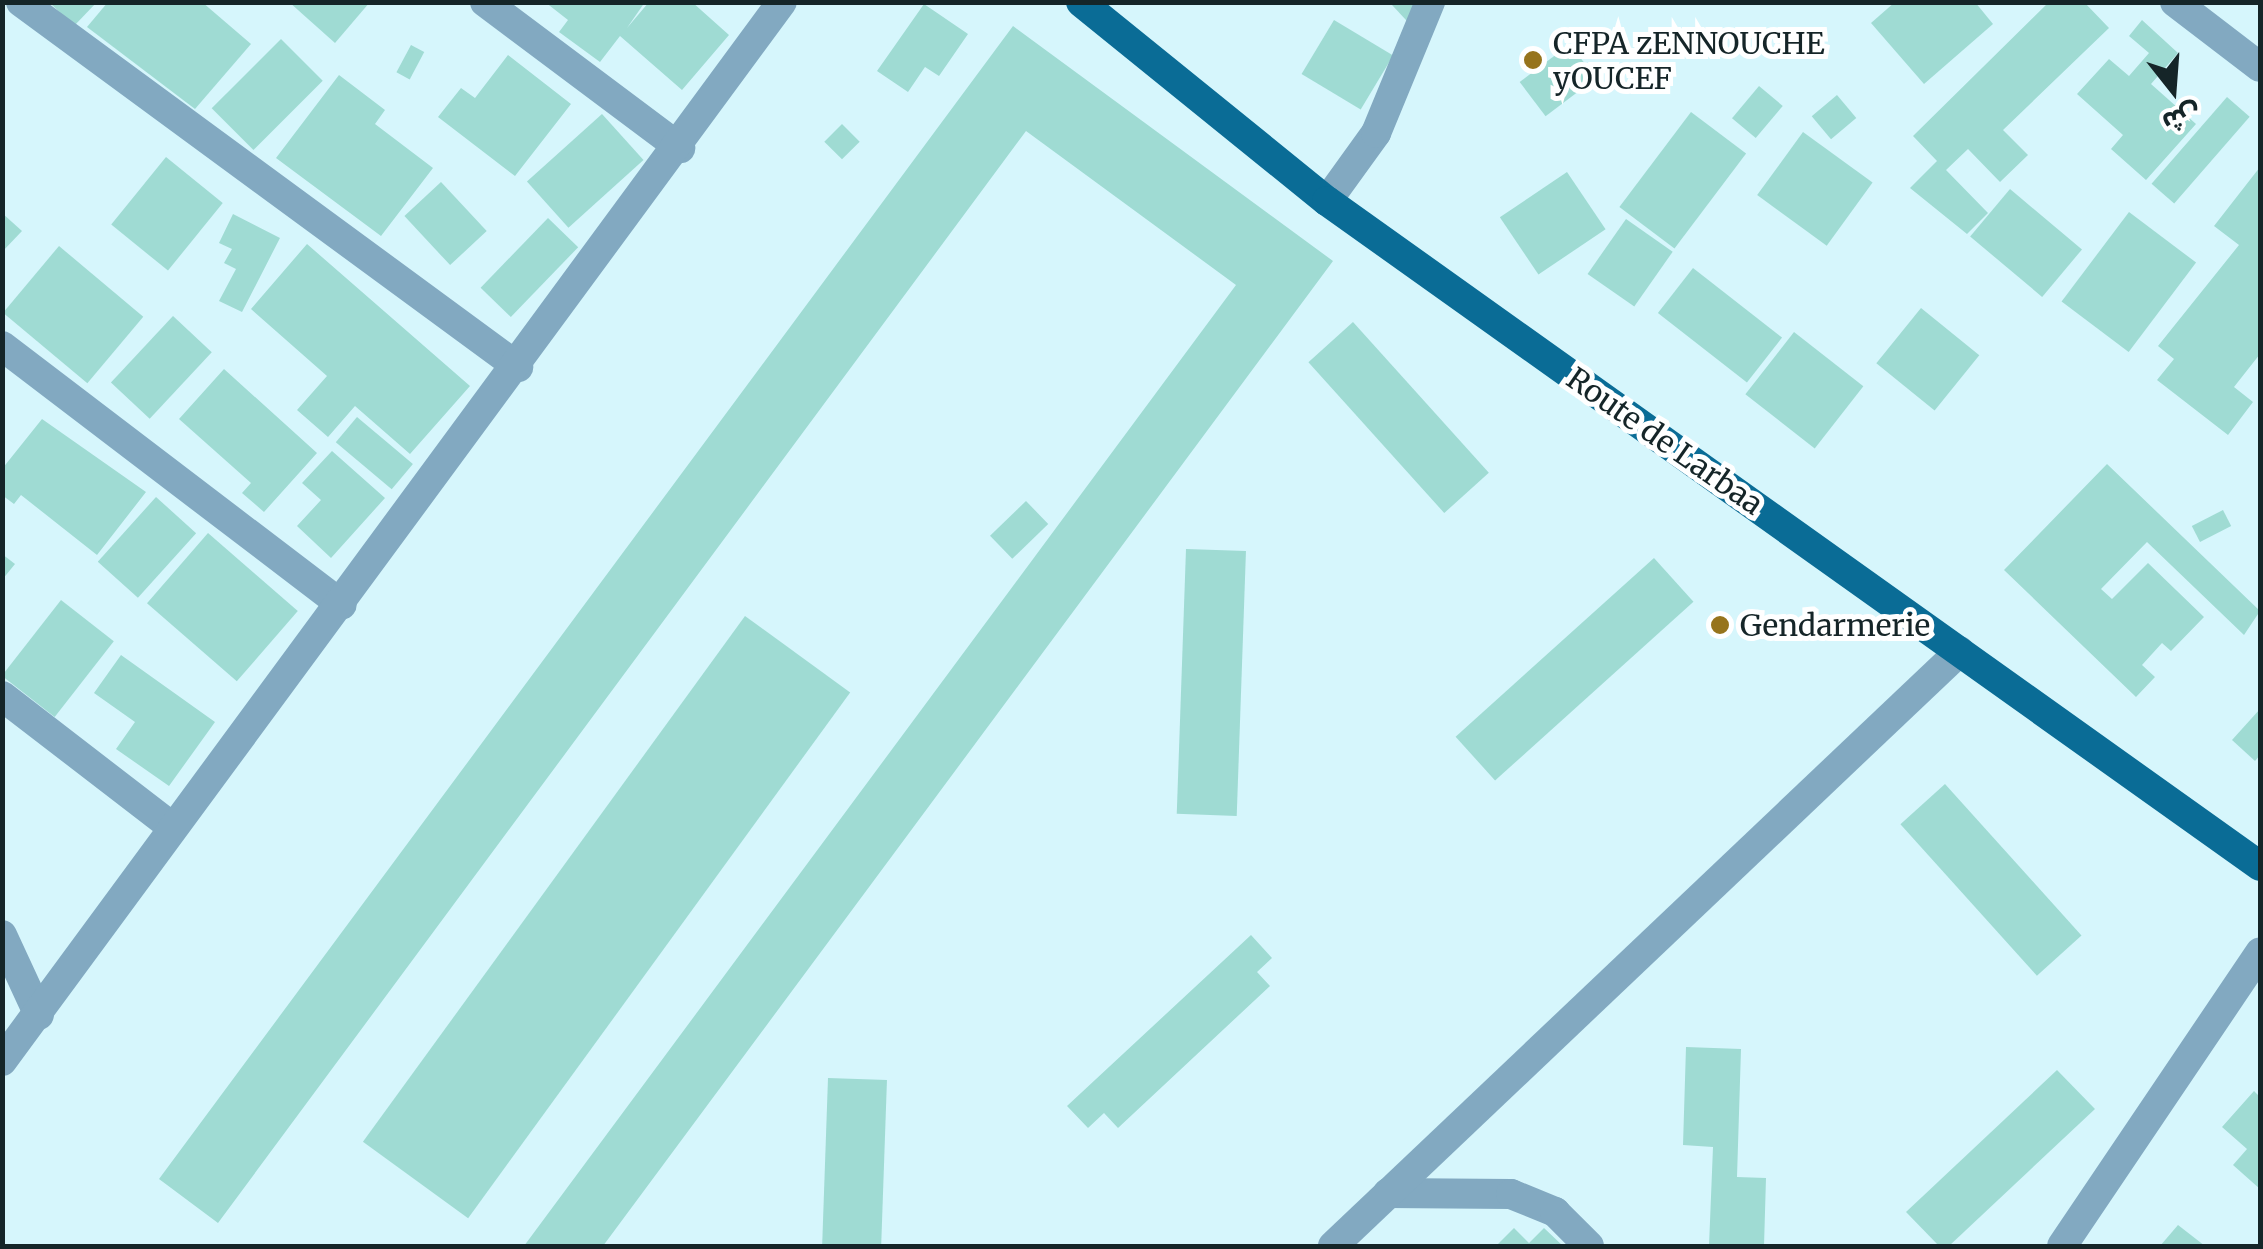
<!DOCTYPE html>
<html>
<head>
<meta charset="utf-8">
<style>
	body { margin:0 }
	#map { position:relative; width:2263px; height:1249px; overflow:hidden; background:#d6f6fc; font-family:Merriweather,"Noto Sans Arabic",serif }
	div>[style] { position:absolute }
	.building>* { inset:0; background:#9fdbd3; transform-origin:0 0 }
	.minor>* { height:30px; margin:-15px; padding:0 15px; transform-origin:15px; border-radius:15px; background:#82a9c1 }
	.major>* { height:30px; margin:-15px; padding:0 15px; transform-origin:15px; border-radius:15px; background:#0a6c96 }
	.dots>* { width:28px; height:28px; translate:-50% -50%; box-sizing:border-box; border:5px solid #fff; border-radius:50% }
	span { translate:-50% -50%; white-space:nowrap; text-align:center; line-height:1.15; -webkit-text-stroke:10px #fff; paint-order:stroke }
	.poi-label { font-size:30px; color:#152528 }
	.left { translate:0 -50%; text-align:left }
	.street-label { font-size:30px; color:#152528 }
	.frame { position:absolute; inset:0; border:5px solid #152528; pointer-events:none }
	.north { position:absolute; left:2123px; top:40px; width:100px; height:100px; -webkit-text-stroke:8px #fff; paint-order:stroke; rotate:163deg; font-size:28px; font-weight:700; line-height:40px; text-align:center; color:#152528 }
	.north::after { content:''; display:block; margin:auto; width:35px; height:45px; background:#152528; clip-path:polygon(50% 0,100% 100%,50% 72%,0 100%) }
</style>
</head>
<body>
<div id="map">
	<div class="building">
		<div style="clip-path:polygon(49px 2px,97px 2px,74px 26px)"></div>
		<div style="clip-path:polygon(108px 2px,202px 2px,251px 44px,195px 109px,87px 27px)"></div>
		<div style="clip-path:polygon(289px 2px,370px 2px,335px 43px)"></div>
		<div style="clip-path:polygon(545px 2px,645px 2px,627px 28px,649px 2px,692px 2px,729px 35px,682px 90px,620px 36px,600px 62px,559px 32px,568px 20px)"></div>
		<div style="clip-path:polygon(1394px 2px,1430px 2px,1420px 35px,1392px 5px)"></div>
		<div style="clip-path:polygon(1895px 2px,1975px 2px,1993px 24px,1924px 84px,1871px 23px)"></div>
		<div style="clip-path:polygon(2049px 2px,2084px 2px,2109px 28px,2003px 130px,2028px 155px,2000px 182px,1968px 149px,1946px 170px,1988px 213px,1967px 234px,1910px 188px,1937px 161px,1913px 136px)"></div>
		<div style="clip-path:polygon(924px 4px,968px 34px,939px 76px,925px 67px,908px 92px,877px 71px)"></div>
		<div style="left:1334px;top:20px;width:69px;height:63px;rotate:31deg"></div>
		<div style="clip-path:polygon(2142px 20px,2178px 53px,2151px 84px,2196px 124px,2146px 180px,2111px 149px,2123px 135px,2077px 94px,2109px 59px,2129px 76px,2149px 53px,2129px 36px)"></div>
		<div style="clip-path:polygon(1013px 26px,1333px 261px,603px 1246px,524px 1246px,1236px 285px,1026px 131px,218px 1223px,159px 1179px)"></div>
		<div style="left:281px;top:39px;width:59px;height:98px;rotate:45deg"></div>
		<div style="left:1570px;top:44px;width:43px;height:63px;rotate:53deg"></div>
		<div style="left:411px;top:45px;width:15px;height:31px;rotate:28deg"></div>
		<div style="clip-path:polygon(508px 55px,571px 104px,515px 176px,438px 117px,461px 88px,475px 98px)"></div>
		<div style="clip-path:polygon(339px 75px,385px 110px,375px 124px,433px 168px,381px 236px,276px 158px)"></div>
		<div style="left:1759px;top:86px;width:31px;height:42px;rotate:40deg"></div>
		<div style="left:1837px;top:95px;width:30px;height:33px;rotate:50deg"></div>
		<div style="left:2227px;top:97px;width:30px;height:115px;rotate:41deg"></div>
		<div style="left:1691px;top:112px;width:69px;height:119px;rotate:37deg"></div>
		<div style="left:602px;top:114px;width:62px;height:101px;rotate:48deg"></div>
		<div style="left:842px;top:124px;width:25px;height:25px;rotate:45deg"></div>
		<div style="left:1803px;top:132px;width:86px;height:78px;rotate:36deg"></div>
		<div style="left:166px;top:157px;width:73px;height:87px;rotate:39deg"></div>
		<div style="clip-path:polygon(2260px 167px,2260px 354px,2234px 387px,2253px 402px,2228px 435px,2157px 380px,2174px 359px,2158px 346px,2239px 245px,2214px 226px)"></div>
		<div style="left:1567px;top:172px;width:69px;height:81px;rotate:56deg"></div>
		<div style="left:441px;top:182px;width:67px;height:50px;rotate:47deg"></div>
		<div style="left:2010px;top:189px;width:94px;height:62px;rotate:40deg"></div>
		<div style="left:2129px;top:212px;width:84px;height:112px;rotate:37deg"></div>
		<div style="clip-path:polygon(2px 213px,22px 231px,2px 252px)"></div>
		<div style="clip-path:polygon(233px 214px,280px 238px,242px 312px,219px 301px,236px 269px,224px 263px,232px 249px,219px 243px)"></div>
		<div style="left:548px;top:218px;width:42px;height:97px;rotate:44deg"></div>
		<div style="left:1626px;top:219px;width:57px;height:67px;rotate:35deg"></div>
		<div style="clip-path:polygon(307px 244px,470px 386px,410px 454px,355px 406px,328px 437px,297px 410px,327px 376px,251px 309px)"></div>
		<div style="left:59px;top:246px;width:110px;height:87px;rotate:40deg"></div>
		<div style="left:1693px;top:268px;width:113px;height:57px;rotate:38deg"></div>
		<div style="left:1921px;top:308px;width:75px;height:71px;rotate:39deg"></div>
		<div style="left:173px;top:316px;width:53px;height:91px;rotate:43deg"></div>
		<div style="left:1353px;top:322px;width:203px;height:60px;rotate:48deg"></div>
		<div style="left:1794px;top:332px;width:88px;height:79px;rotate:38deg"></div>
		<div style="clip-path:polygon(224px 369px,317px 453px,264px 512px,242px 493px,251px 483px,179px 419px)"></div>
		<div style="left:357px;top:417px;width:73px;height:33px;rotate:40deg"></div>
		<div style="clip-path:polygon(42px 419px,146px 492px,97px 555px,21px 495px,14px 504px,2px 495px,2px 469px)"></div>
		<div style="clip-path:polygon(332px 451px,385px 498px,331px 558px,297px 526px,321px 500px,302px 483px)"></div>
		<div style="clip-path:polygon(2107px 464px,2260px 611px,2244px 635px,2147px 542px,2101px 589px,2112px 599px,2148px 563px,2204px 617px,2171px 651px,2162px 643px,2142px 665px,2155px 677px,2136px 697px,2004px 570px)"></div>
		<div style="left:156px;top:497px;width:54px;height:87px;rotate:42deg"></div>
		<div style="left:1026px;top:501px;width:32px;height:50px;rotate:46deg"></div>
		<div style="left:2223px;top:510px;width:18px;height:35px;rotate:63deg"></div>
		<div style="left:208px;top:533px;width:119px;height:93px;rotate:41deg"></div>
		<div style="left:1186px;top:549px;width:60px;height:265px;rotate:2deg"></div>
		<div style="clip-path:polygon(2px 554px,15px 564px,2px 580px)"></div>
		<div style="left:1654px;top:558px;width:59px;height:267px;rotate:48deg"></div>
		<div style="left:61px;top:600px;width:67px;height:96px;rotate:38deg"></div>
		<div style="left:745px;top:616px;width:130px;height:650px;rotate:36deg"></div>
		<div style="clip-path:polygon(121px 655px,215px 722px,169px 786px,116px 749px,135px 722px,94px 693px)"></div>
		<div style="clip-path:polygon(2260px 709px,2260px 755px,2255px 761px,2232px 740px)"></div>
		<div style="left:1945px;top:784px;width:204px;height:60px;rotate:48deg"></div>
		<div style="clip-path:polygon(1251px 935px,1272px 958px,1257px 972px,1270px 986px,1118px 1128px,1104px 1113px,1088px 1128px,1067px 1106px)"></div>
		<div style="clip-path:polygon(1686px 1047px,1741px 1049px,1737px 1177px,1766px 1178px,1764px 1246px,1709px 1246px,1713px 1147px,1683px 1145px)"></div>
		<div style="clip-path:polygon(2057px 1070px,2095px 1109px,1949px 1246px,1939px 1246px,1906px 1212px)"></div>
		<div style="left:828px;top:1078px;width:59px;height:168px;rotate:2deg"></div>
		<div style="clip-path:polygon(2254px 1091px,2260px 1097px,2260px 1189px,2233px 1165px,2247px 1149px,2222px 1127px)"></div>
		<div style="clip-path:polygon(2178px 1225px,2205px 1246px,2160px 1246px)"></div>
		<div style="clip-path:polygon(1514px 1228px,1529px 1243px,1544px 1228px,1563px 1246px,1496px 1246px)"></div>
	</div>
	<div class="minor">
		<div style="left:21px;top:2px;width:617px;rotate:36.29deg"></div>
		<div style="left:485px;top:2px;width:244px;rotate:36.8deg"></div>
		<div style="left:2175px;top:2px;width:107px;rotate:37.4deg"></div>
		<div style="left:1327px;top:201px;width:84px;rotate:-54.2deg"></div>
		<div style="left:1376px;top:133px;width:142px;rotate:-67.6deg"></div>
		<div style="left:2px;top:346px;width:427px;rotate:37.3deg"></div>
		<div style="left:2px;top:696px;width:215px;rotate:37.6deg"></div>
		<div style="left:2px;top:935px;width:88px;rotate:65.2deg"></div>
		<div style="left:2px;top:1061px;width:1315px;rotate:-53.63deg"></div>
		<div style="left:1388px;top:1193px;width:123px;rotate:0.5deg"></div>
		<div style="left:1511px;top:1194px;width:48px;rotate:22.2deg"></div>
		<div style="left:1555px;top:1212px;width:48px;rotate:45deg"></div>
		<div style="left:1333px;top:1246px;width:864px;rotate:-43.5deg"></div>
		<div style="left:2062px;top:1246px;width:354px;rotate:-56deg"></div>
	</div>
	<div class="major">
		<div style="left:1081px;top:2px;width:316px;rotate:39deg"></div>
		<div style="left:1327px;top:201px;width:1146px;rotate:35.48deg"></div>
	</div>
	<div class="dots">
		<div style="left:1533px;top:60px;background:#96741d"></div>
		<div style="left:1720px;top:625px;background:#96741d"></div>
	</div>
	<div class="poi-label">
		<span class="left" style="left:1553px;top:60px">CFPA zENNOUCHE<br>yOUCEF</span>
		<span class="left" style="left:1740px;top:625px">Gendarmerie</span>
	</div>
	<div class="street-label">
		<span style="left:1665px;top:441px;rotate:35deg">Route de Larbaa</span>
	</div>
	<div class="frame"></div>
	<div class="north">ش</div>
</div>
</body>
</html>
